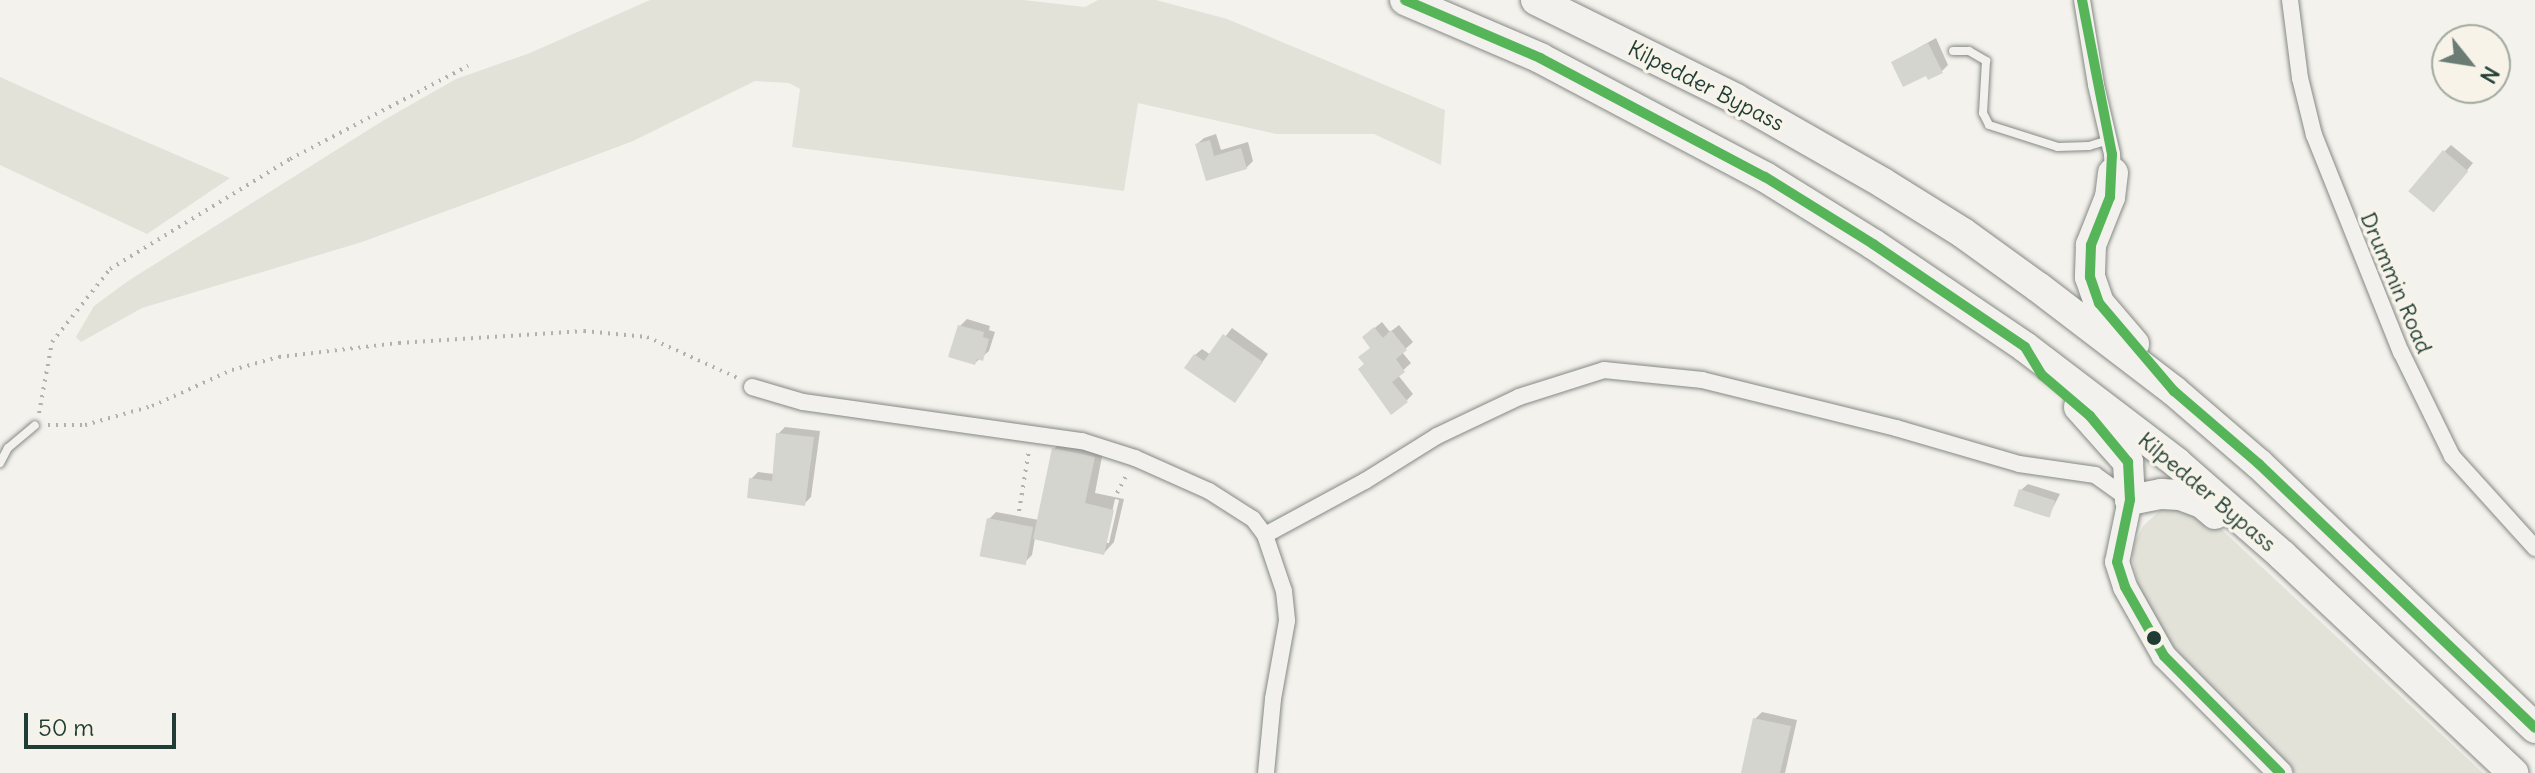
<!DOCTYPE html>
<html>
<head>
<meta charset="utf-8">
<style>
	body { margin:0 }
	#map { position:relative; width:2535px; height:773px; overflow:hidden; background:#f4f2ec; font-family:Delius,sans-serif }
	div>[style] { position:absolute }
	.green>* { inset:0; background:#e2e2d9 }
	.shadow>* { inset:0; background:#0003 }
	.building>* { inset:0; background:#d5d5d0; transform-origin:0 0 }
	.path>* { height:4px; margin-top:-2px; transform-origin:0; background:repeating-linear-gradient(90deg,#b0b2ae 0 2px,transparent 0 8px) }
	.roads { filter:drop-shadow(0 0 2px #848985) drop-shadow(0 0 2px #848985) }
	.lane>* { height:8px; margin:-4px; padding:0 4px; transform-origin:4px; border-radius:4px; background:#f2f1ed }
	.street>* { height:16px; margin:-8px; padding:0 8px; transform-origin:8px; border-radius:8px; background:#f2f1ed }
	.secondary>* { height:24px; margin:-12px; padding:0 12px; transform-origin:12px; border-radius:12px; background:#f2f1ed }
	.highway>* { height:30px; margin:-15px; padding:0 15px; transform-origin:15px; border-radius:15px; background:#f2f1ed }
	.bus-1>* { height:10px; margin:-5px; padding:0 5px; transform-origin:5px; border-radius:5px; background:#56b559 }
	.dots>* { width:22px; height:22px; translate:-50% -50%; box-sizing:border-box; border:4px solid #f7f3e8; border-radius:50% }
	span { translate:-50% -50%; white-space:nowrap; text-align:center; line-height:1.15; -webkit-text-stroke:7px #f7f3e8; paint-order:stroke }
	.street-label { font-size:22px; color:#1f3d34 }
	.north { position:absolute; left:2431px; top:24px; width:80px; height:80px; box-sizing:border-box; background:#f7f3e8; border:2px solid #a1aaa0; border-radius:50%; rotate:120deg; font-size:22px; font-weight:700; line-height:32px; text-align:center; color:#1f3d34 }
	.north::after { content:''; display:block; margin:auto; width:28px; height:36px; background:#6a7c74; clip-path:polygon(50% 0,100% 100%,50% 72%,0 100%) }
	.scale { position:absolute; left:24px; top:713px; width:152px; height:36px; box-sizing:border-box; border:4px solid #1f3d34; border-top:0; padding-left:10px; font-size:24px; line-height:28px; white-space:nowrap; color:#1f3d34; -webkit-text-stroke:6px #f7f3e8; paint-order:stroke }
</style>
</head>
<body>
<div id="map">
	<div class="green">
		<div style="clip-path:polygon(650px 0,1023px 0,1085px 7px,1098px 0,1156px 0,1227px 19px,1445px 110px,1441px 165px,1374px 134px,1276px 134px,1138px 103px,1124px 191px,792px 147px,800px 89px,789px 83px,755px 81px,633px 141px,487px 196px,362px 242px,142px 308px,81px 342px,76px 337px,94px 306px,128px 281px,384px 120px,456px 79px,530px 53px)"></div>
		<div style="clip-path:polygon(0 77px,84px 115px,230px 178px,147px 234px,0 165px)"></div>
		<div style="clip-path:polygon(2168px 503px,2205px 514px,2483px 773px,2293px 773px,2170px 643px,2139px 587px,2132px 556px,2135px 542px,2143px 526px)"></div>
	</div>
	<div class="shadow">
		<div style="clip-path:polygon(1936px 38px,1948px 65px,1942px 71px,1893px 62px)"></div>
		<div style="clip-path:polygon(1216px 134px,1221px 150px,1248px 142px,1253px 161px,1246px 168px,1207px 179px,1197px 144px,1204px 138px)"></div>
		<div style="clip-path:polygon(2451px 145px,2473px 163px,2440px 203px,2445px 151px)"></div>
		<div style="clip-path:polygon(967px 319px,990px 326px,989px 330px,995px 332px,989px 351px,975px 363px,960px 326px)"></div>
		<div style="clip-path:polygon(1382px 322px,1390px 332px,1399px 325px,1413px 342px,1402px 352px,1411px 363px,1398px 375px,1413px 394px,1406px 401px,1366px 364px,1372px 347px,1371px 331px)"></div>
		<div style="clip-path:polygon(1232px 328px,1268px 354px,1235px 401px,1195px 355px,1202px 349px,1211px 355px)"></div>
		<div style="clip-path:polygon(785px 427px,820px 431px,811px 497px,804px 504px,751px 479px,758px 472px,774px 474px,778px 434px)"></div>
		<div style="clip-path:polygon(evenodd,1064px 438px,1104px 446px,1095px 493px,1124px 499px,1114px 542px,1104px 553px,1035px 538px,1032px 555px,1025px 562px,989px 519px,996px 512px,1039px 520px,1054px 449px,1064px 438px,1115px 499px,1119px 500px,1109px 543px,1105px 543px,1115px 499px)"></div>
		<div style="clip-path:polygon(2028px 484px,2060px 494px,2049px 515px,2021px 490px)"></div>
		<div style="clip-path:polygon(1762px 712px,1797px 720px,1785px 773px,1743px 773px,1755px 719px)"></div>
	</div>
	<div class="building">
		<div style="clip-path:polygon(1928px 43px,1943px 73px,1928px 80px,1926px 76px,1903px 87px,1891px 62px)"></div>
		<div style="clip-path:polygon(1210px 140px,1214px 156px,1241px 148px,1247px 169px,1206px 181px,1195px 144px)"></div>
		<div style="left:2443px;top:150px;width:33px;height:54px;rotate:40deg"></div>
		<div style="clip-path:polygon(958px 325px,984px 332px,983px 337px,989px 339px,983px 361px,977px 359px,975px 365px,948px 357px)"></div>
		<div style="clip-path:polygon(1374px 327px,1383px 338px,1391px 330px,1407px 350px,1396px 359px,1405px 372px,1392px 382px,1408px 402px,1391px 415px,1358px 369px,1364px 364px,1358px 357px,1370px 348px,1362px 337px)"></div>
		<div style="clip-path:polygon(1223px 334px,1263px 362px,1235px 403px,1184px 368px,1194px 354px,1204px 361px)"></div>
		<div style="clip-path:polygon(776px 433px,814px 437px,805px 506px,747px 498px,749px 478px,772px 481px)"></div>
		<div style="clip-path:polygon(1052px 448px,1095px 457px,1085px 503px,1114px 510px,1104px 555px,1033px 539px)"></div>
		<div style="left:2019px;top:489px;width:38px;height:18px;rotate:18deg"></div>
		<div style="left:987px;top:518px;width:47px;height:39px;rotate:11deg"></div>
		<div style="clip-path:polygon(1753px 718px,1791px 726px,1780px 773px,1741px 773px)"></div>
	</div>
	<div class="path">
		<div style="left:39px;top:413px;width:72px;rotate:-79.6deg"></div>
		<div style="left:52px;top:342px;width:93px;rotate:-51.5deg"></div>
		<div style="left:110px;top:269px;width:211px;rotate:-31.4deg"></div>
		<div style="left:290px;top:159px;width:201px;rotate:-27.6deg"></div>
		<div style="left:48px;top:425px;width:37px"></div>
		<div style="left:85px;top:425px;width:70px;rotate:-15.8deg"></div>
		<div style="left:152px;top:406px;width:88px;rotate:-24.2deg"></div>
		<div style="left:232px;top:370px;width:49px;rotate:-15.5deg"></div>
		<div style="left:279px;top:357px;width:121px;rotate:-6.7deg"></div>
		<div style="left:399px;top:343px;width:185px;rotate:-3.7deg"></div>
		<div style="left:584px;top:331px;width:63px;rotate:5.4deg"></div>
		<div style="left:647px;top:337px;width:102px;rotate:24.3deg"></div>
		<div style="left:1117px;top:493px;width:21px;rotate:-62deg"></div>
		<div style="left:1019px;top:511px;width:62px;rotate:-80.7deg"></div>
	</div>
	<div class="roads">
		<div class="lane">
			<div style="left:1953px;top:51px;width:16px"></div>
			<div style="left:1969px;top:51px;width:20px;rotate:30deg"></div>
			<div style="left:1986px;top:61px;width:52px;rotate:93.3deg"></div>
			<div style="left:1983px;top:113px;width:13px;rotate:63deg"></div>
			<div style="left:1989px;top:125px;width:72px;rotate:17.7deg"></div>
			<div style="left:2058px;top:147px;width:31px;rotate:-2deg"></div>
			<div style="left:2089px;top:146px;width:21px;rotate:-17deg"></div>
			<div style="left:0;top:463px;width:17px;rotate:-62deg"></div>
			<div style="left:8px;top:448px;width:35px;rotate:-40deg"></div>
		</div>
		<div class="street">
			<div style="left:2082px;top:0;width:86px;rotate:80.6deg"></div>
			<div style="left:2096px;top:85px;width:71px;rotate:76.9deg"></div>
			<div style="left:2112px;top:154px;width:19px;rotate:87deg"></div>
			<div style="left:2290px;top:0;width:79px;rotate:82.7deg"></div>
			<div style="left:2300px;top:78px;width:59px;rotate:76.2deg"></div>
			<div style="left:2314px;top:135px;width:234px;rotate:68.2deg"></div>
			<div style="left:2401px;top:352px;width:116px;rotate:63.9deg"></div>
			<div style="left:2452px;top:456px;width:124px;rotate:47.9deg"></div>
			<div style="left:752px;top:387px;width:53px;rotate:16.4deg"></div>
			<div style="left:803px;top:402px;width:282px;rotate:8deg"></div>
			<div style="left:1082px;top:441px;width:56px;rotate:17.8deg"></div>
			<div style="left:1135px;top:458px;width:81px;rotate:24deg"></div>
			<div style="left:1209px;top:491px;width:52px;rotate:32.5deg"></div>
			<div style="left:1253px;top:519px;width:20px;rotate:53deg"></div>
			<div style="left:1265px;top:535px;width:59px;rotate:71.3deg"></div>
			<div style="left:1284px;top:591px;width:30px;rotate:84deg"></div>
			<div style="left:1287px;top:621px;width:79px;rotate:100.2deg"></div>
			<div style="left:1273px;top:699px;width:74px;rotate:95.4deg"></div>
			<div style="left:1265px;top:535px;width:114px;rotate:-28.4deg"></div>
			<div style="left:1365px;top:481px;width:85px;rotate:-32deg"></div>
			<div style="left:1437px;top:436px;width:91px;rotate:-25.4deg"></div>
			<div style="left:1519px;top:397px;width:89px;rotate:-17.6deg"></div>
			<div style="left:1604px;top:370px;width:99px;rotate:5.8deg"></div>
			<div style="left:1702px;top:380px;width:200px;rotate:13.9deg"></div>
			<div style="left:1896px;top:428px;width:128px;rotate:16.3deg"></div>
			<div style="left:2019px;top:464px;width:77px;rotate:8.2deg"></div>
			<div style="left:2095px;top:475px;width:43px;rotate:35.5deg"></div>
		</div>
		<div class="secondary">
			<div style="left:2130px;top:500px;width:63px;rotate:101.8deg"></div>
			<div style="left:2117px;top:562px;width:26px;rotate:72deg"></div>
			<div style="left:2125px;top:587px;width:79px;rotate:60.5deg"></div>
			<div style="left:2164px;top:656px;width:165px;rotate:45.2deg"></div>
		</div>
		<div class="highway">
			<div style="left:1405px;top:0;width:147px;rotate:23.2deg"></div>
			<div style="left:1540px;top:58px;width:255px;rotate:27.9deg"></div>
			<div style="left:1765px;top:177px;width:127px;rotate:31.8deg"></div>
			<div style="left:1873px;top:244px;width:184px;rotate:34.1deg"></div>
			<div style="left:2025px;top:347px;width:191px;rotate:37.3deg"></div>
			<div style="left:2177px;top:463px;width:140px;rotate:41.2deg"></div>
			<div style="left:2282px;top:555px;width:318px;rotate:43.3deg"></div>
			<div style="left:1536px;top:0;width:223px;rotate:26.3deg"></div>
			<div style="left:1736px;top:99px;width:169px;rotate:29.7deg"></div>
			<div style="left:1883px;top:183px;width:94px;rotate:32deg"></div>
			<div style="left:1963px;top:233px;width:92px;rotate:35.8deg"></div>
			<div style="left:2038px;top:287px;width:171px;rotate:37.4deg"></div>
			<div style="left:2174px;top:391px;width:112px;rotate:40.7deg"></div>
			<div style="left:2259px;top:464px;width:382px;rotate:43.7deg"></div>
			<div style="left:2113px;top:173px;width:24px;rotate:97deg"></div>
			<div style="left:2110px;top:197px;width:52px;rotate:111.6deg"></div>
			<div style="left:2091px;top:245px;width:32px;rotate:92deg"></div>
			<div style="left:2090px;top:277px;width:28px;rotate:71deg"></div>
			<div style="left:2099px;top:303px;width:54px;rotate:49.5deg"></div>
			<div style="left:2079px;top:407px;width:74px;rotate:48.3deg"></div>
			<div style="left:2128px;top:462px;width:38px;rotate:87deg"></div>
			<div style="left:2130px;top:500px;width:32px;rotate:-11deg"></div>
			<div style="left:2161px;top:494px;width:19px;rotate:3deg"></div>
			<div style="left:2180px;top:495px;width:23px;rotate:20deg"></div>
			<div style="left:2202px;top:503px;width:17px;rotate:40deg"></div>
		</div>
	</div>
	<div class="bus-1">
		<div style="left:1405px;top:0;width:147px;rotate:23.2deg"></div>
		<div style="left:1540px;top:58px;width:255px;rotate:27.9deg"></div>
		<div style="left:1765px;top:177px;width:127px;rotate:31.8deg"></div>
		<div style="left:1873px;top:244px;width:184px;rotate:34.1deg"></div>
		<div style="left:2025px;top:347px;width:33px;rotate:59deg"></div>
		<div style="left:2042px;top:375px;width:63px;rotate:40.5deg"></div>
		<div style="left:2090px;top:416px;width:60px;rotate:50.4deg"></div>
		<div style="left:2128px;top:462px;width:38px;rotate:87deg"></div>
		<div style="left:2130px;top:500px;width:63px;rotate:101.8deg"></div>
		<div style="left:2117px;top:562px;width:26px;rotate:72deg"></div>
		<div style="left:2125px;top:587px;width:79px;rotate:60.5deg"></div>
		<div style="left:2164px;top:656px;width:165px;rotate:45.2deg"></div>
		<div style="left:2082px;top:0;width:157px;rotate:79deg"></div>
		<div style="left:2112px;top:154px;width:43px;rotate:92.7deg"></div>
		<div style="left:2110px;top:197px;width:52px;rotate:111.6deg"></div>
		<div style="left:2091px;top:245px;width:32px;rotate:92deg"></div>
		<div style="left:2090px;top:277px;width:28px;rotate:71deg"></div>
		<div style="left:2099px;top:303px;width:116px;rotate:49.6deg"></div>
		<div style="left:2174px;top:391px;width:112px;rotate:40.7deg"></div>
		<div style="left:2259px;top:464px;width:382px;rotate:43.7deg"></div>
	</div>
	<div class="dots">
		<div style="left:2154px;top:638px;background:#1f3d34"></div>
	</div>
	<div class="street-label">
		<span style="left:1706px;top:86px;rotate:27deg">Kilpedder Bypass</span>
		<span style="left:2396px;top:283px;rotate:67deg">Drummin Road</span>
		<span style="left:2207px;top:492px;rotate:40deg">Kilpedder Bypass</span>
	</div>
	<div class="north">N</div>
	<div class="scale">50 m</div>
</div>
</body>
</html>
